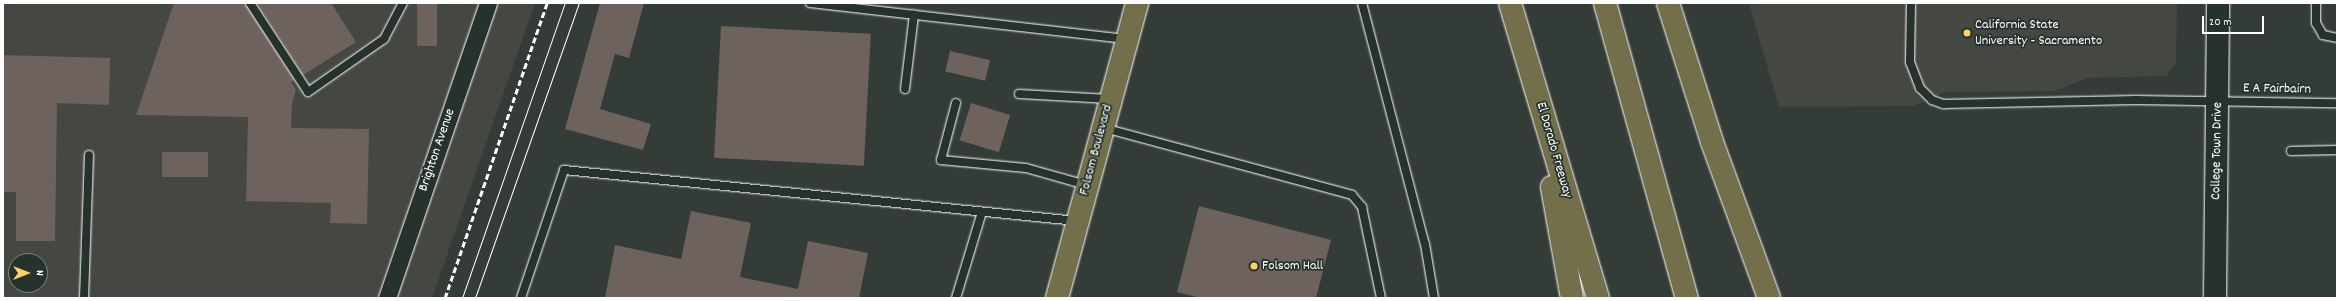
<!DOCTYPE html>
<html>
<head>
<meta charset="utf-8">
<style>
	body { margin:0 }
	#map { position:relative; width:2340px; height:301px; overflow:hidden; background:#343c37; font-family:Dekko,sans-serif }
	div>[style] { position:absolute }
	.built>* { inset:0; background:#454742 }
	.building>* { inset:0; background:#6e625d; transform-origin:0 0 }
	.roads { filter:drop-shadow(0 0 1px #fff) drop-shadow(0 0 1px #fff) }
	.lane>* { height:8px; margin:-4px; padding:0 4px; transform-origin:4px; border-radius:4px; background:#26332d }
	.street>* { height:17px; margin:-8.5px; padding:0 8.5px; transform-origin:8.5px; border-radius:8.5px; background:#26332d }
	.secondary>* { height:22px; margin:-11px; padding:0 11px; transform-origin:11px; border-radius:11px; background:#26332d }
	.primary>* { height:22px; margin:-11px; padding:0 11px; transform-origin:11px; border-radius:11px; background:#726f4a }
	.highway>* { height:22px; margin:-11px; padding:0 11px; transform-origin:11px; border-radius:11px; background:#726f4a }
	.tram>* { height:1px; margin:-0.5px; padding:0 0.5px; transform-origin:0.5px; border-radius:0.5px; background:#fff }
	.rail>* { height:3px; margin-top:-1.5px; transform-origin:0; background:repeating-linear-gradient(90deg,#fff 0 6px,transparent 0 9px) }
	.dots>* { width:11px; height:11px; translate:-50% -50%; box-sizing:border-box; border:2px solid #26332d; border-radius:50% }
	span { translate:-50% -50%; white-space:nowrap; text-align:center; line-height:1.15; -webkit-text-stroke:3.5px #26332d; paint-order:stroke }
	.poi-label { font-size:14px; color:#fff }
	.left { translate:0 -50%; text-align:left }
	.street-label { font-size:14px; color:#fff }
	.frame { position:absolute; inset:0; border:4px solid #fff; pointer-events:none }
	.north { position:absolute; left:8px; top:253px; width:40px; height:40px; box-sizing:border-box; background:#26332d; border:1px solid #7d8581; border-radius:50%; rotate:90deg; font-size:11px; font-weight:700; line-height:16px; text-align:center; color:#fff }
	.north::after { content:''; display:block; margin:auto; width:14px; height:18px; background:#ffd166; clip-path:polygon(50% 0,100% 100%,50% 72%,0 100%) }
	.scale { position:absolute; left:2202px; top:16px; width:62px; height:18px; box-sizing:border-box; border:2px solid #fff; border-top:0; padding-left:5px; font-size:12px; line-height:14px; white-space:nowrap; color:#fff; -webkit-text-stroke:3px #26332d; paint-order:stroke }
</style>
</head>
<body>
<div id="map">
	<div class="built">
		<div style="clip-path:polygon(evenodd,3px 3px,535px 3px,432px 298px,3px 298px,3px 3px,16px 261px,40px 261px,40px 285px,16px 285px,16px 261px)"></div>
		<div style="clip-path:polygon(1749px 3px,2177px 3px,2176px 63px,2166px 76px,2088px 78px,2054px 91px,1945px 92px,1914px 106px,1779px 107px)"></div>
	</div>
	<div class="building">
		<div style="clip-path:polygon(174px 3px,245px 3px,294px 80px,291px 82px,296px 90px,292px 103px,291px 128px,369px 129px,367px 224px,330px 223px,331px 203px,246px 201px,248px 117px,136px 115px)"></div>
		<div style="clip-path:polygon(257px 3px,331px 3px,356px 42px,303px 75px)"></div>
		<div style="left:417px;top:3px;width:20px;height:43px"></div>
		<div style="clip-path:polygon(600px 3px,644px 3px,629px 58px,615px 54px,600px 109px,651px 124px,643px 150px,565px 129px)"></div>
		<div style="left:721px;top:26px;width:150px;height:132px;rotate:3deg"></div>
		<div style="left:950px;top:51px;width:41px;height:21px;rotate:13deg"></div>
		<div style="clip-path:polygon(3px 55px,110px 58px,109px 105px,57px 103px,55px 241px,16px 241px,16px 192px,3px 192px)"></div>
		<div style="left:971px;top:103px;width:41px;height:39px;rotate:17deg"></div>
		<div style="left:162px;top:152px;width:46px;height:25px"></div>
		<div style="clip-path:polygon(1199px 206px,1331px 240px,1316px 298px,1200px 298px,1177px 292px)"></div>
		<div style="clip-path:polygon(691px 211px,751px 223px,740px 277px,798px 289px,808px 241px,868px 253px,859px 298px,605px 298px,615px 245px,681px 259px)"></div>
	</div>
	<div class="roads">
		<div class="lane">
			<div style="left:250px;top:3px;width:106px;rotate:56.9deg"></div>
			<div style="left:308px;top:92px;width:93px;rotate:-34.9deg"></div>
			<div style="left:384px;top:39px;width:41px;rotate:-62.2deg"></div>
			<div style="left:810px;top:3px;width:318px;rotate:6.5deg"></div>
			<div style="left:1362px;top:3px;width:249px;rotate:75.4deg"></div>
			<div style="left:1425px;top:244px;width:55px;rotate:80.5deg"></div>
			<div style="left:1911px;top:3px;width:59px;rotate:91deg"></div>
			<div style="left:1910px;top:62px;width:28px;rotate:69deg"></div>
			<div style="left:1920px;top:88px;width:17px;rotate:45deg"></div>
			<div style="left:1932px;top:100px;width:12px;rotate:20deg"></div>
			<div style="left:1943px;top:104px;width:193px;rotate:-1.2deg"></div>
			<div style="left:2136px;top:100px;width:201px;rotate:0.9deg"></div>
			<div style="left:2316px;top:3px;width:20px;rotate:90deg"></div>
			<div style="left:2316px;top:23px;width:14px;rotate:60deg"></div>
			<div style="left:2323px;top:35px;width:14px;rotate:12deg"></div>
			<div style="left:905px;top:89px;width:75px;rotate:-83.1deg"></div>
			<div style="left:1019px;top:94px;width:91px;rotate:3.1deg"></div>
			<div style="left:956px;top:103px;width:59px;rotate:104.7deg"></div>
			<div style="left:941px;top:160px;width:85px;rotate:5.4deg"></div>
			<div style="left:1026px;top:168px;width:62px;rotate:15.8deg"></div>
			<div style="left:1104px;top:128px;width:257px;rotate:15.1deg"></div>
			<div style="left:1352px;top:195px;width:16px;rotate:50deg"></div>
			<div style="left:1362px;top:207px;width:93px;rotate:78.2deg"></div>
			<div style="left:2291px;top:151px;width:46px;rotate:-1.2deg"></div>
			<div style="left:84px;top:298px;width:143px;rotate:-88deg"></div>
			<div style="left:521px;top:298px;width:135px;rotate:-71.4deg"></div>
			<div style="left:564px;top:170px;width:516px;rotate:5.68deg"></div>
			<div style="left:956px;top:298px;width:90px;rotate:-73.2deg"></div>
		</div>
		<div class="street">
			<div style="left:387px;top:298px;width:312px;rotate:-71.1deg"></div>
		</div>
		<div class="secondary">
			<div style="left:2215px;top:298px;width:295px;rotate:-89.4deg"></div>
		</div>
		<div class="primary">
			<div style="left:1057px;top:298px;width:306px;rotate:-74.8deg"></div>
		</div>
		<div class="highway">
			<div style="left:1510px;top:3px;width:308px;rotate:73.4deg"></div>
			<div style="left:1605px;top:3px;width:306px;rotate:74.5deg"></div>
			<div style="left:1668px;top:3px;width:146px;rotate:72.4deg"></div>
			<div style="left:1712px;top:142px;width:166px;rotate:69.9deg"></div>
			<div style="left:1552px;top:187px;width:113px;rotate:79.8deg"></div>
		</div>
	</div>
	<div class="tram">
		<div style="left:462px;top:298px;width:312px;rotate:-70.8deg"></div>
		<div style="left:475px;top:298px;width:313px;rotate:-70.6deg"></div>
	</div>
	<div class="rail">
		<div style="left:445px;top:298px;width:312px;rotate:-70.9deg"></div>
	</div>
	<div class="dots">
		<div style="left:1967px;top:33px;background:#ffd166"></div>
		<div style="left:1254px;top:266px;background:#ffd166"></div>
	</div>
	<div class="poi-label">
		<span class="left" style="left:1975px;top:33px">California State<br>University - Sacramento</span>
		<span class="left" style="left:1262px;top:266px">Folsom Hall</span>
	</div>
	<div class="street-label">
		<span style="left:2277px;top:89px;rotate:1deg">E A Fairbairn</span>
		<span style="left:437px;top:150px;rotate:-71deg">Brighton Avenue</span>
		<span style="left:1096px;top:150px;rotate:-75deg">Folsom Boulevard</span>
		<span style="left:1554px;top:150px;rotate:74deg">El Dorado Freeway</span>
		<span style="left:2217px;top:151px;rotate:-89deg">College Town Drive</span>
	</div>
	<div class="frame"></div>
	<div class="north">N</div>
	<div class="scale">20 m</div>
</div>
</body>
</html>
